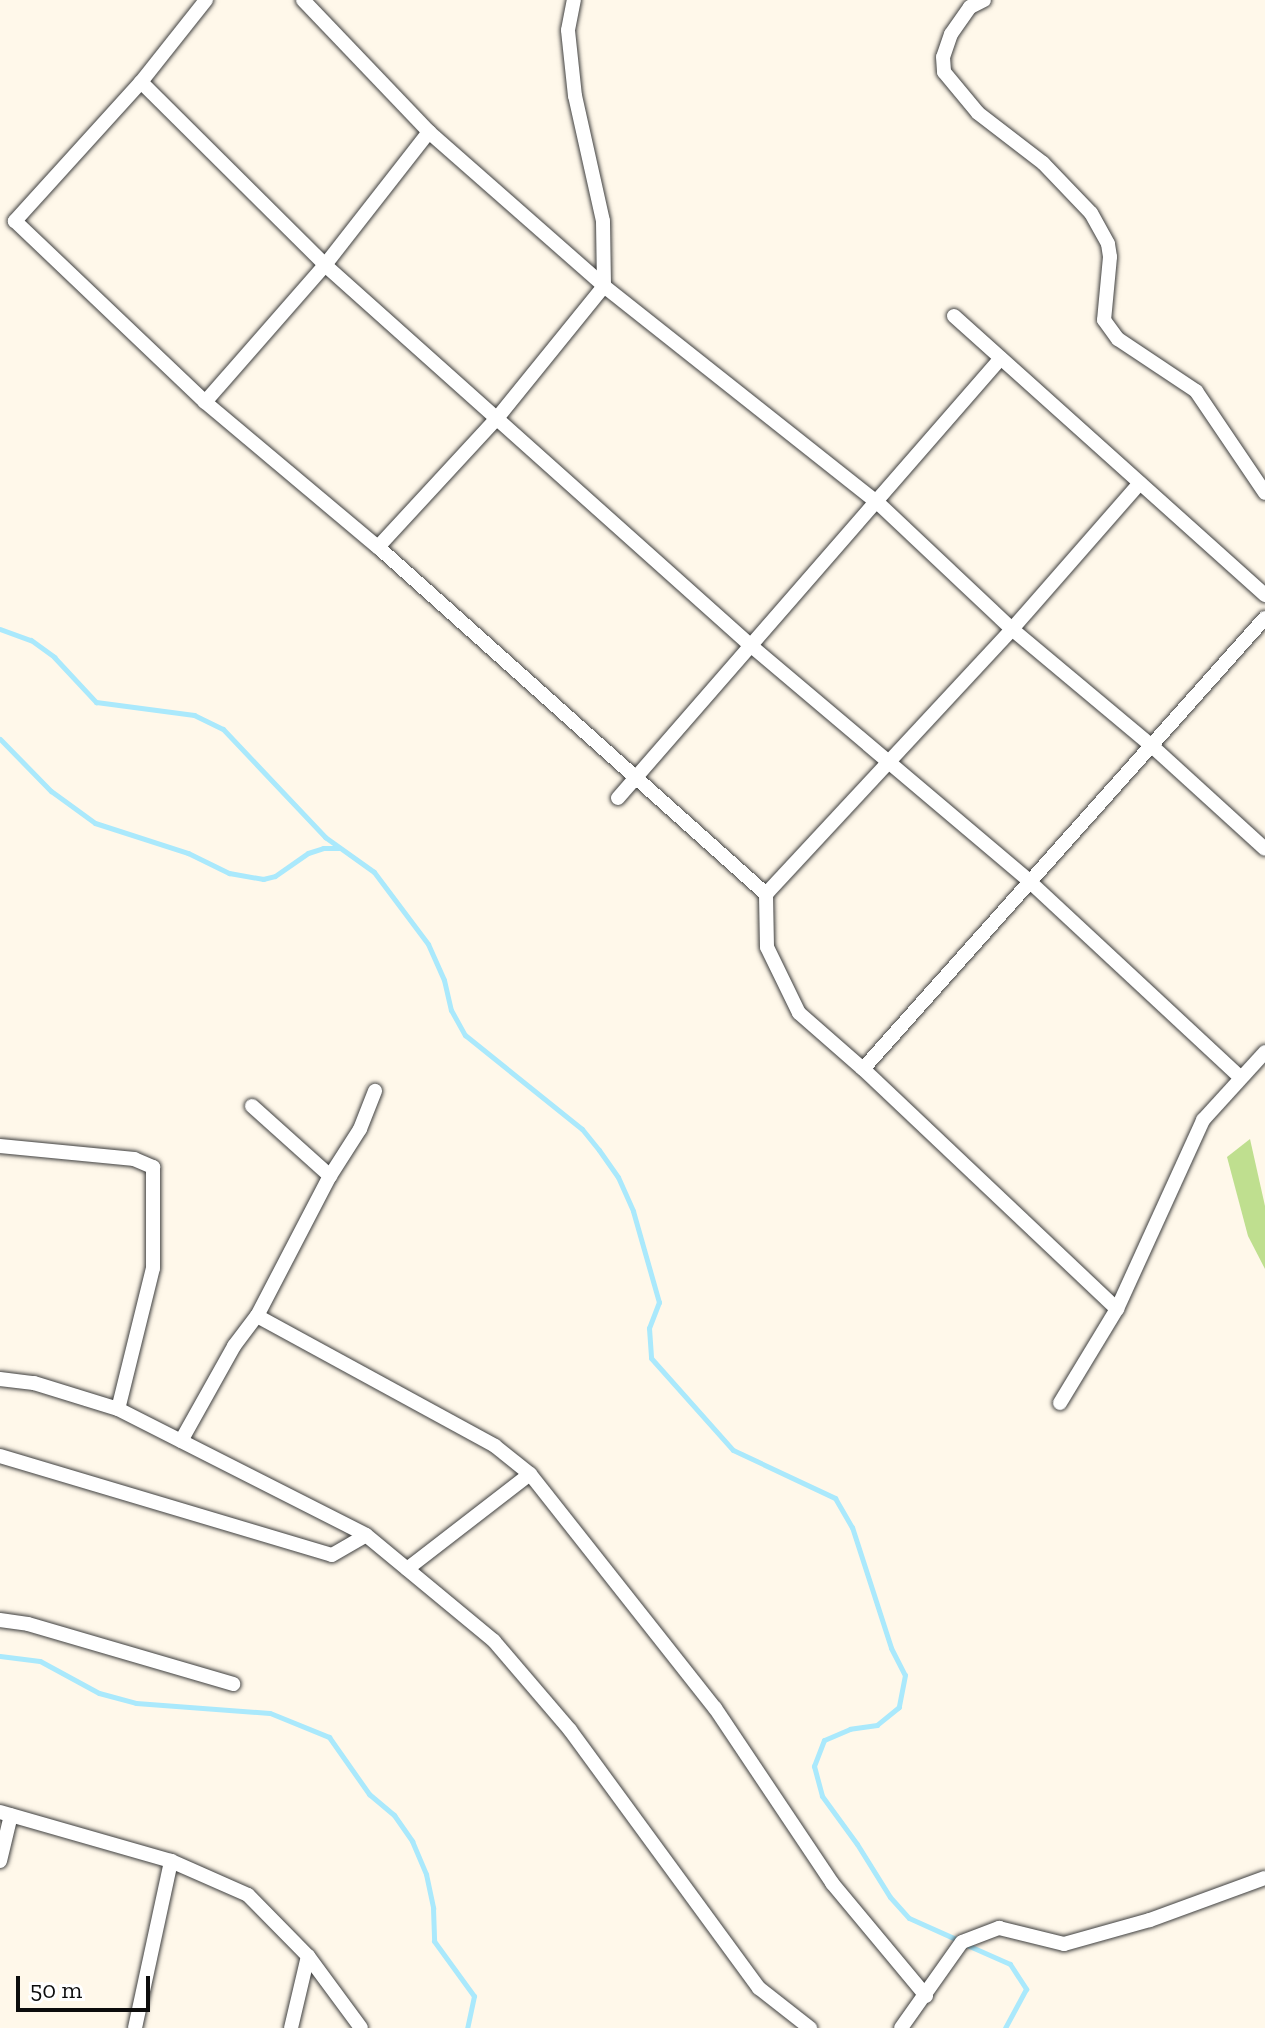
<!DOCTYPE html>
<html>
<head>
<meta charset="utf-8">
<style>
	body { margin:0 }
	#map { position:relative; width:1265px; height:2028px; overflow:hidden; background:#fff8ea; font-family:"Zilla Slab",serif }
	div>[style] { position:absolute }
	.forest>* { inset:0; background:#bfdf8f }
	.stream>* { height:5px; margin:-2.5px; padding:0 2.5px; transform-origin:2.5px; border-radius:2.5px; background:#aae9fc }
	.roads { filter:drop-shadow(0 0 2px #3f3f3f) drop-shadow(0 0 2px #3f3f3f) }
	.minor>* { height:14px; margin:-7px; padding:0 7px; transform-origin:7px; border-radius:7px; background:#fff }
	span { translate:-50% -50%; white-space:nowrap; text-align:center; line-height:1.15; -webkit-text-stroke:8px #fff; paint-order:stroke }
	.scale { position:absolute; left:16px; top:1976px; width:134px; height:36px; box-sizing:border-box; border:4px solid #0c0c0c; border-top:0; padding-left:10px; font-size:24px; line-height:28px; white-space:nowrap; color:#0c0c0c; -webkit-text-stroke:6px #fff; paint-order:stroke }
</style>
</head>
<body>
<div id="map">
	<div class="forest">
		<div style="clip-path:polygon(1250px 1139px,1265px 1206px,1265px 1269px,1248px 1236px,1227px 1157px)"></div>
	</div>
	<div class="stream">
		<div style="left:0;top:629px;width:33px;rotate:20deg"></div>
		<div style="left:31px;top:640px;width:29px;rotate:36deg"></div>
		<div style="left:54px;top:657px;width:62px;rotate:47deg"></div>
		<div style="left:96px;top:702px;width:99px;rotate:7.6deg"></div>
		<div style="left:194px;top:715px;width:32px;rotate:26deg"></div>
		<div style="left:223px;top:729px;width:149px;rotate:46.6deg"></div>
		<div style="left:325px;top:837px;width:60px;rotate:35.5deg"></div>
		<div style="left:374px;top:872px;width:90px;rotate:53.1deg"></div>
		<div style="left:428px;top:944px;width:39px;rotate:66deg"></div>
		<div style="left:444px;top:980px;width:31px;rotate:77deg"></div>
		<div style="left:451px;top:1010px;width:29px;rotate:61deg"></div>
		<div style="left:465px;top:1035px;width:150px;rotate:38.8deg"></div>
		<div style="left:582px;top:1129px;width:27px;rotate:51deg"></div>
		<div style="left:599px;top:1150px;width:33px;rotate:55deg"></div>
		<div style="left:618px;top:1177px;width:37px;rotate:66deg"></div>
		<div style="left:633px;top:1211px;width:95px;rotate:74.1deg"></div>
		<div style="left:659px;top:1302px;width:28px;rotate:111deg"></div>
		<div style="left:649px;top:1328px;width:30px;rotate:86deg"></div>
		<div style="left:651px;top:1358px;width:123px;rotate:48.3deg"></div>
		<div style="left:733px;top:1450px;width:113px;rotate:25.2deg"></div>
		<div style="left:835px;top:1498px;width:34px;rotate:60deg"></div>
		<div style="left:852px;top:1527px;width:127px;rotate:72.1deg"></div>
		<div style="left:891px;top:1648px;width:30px;rotate:63deg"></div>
		<div style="left:905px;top:1675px;width:33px;rotate:101deg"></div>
		<div style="left:899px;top:1707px;width:28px;rotate:141deg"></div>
		<div style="left:877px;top:1725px;width:27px;rotate:172deg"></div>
		<div style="left:850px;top:1729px;width:28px;rotate:157deg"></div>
		<div style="left:824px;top:1740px;width:28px;rotate:111deg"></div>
		<div style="left:814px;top:1766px;width:31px;rotate:75deg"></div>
		<div style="left:822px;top:1796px;width:59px;rotate:53.9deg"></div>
		<div style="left:857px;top:1844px;width:62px;rotate:58.1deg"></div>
		<div style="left:890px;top:1897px;width:28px;rotate:48deg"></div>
		<div style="left:909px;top:1918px;width:54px;rotate:24.2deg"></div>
		<div style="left:0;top:739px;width:73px;rotate:45.6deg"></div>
		<div style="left:51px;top:791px;width:54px;rotate:36deg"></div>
		<div style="left:95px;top:823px;width:98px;rotate:17.9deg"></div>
		<div style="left:188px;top:853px;width:46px;rotate:26deg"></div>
		<div style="left:229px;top:873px;width:35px;rotate:10deg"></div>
		<div style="left:263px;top:879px;width:12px;rotate:-14deg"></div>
		<div style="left:275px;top:876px;width:40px;rotate:-34.9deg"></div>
		<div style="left:308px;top:853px;width:16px;rotate:-18deg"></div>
		<div style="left:323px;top:848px;width:16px"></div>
		<div style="left:0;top:1656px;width:40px;rotate:7.1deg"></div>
		<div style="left:40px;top:1661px;width:67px;rotate:28.5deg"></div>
		<div style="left:99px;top:1693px;width:38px;rotate:15deg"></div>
		<div style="left:136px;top:1703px;width:134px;rotate:4.3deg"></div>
		<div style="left:270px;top:1713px;width:64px;rotate:22.1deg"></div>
		<div style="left:329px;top:1737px;width:70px;rotate:54.9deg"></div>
		<div style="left:369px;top:1794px;width:33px;rotate:40deg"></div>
		<div style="left:394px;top:1815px;width:32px;rotate:55deg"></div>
		<div style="left:412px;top:1841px;width:36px;rotate:67deg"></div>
		<div style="left:426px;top:1874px;width:35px;rotate:78deg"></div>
		<div style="left:433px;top:1908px;width:33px;rotate:88deg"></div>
		<div style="left:434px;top:1941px;width:68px;rotate:54deg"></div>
		<div style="left:474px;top:1996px;width:33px;rotate:102deg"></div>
		<div style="left:967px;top:1945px;width:47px;rotate:23.8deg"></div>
		<div style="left:1010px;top:1964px;width:30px;rotate:57deg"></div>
		<div style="left:1026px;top:1989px;width:44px;rotate:118.3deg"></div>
	</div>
	<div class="roads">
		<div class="minor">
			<div style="left:206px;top:0;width:105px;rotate:128.4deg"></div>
			<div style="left:141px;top:82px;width:188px;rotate:132.2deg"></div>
			<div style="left:15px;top:221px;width:262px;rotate:43.6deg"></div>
			<div style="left:205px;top:402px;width:226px;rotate:40deg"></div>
			<div style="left:378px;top:547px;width:521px;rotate:41.81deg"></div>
			<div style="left:303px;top:0;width:182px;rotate:46.3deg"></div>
			<div style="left:429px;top:132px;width:233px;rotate:41.3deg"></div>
			<div style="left:604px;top:286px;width:348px;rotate:38.4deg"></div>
			<div style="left:877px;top:502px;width:185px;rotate:43.3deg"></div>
			<div style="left:1012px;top:629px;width:184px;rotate:39.9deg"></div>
			<div style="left:1153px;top:747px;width:151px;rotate:42.3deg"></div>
			<div style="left:984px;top:0;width:16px;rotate:153deg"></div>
			<div style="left:970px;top:7px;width:33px;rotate:125deg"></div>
			<div style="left:951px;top:34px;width:24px;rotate:109deg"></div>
			<div style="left:943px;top:57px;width:15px;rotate:86deg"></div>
			<div style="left:944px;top:72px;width:53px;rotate:50.3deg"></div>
			<div style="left:978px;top:113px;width:82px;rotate:37.6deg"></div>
			<div style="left:1043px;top:163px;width:69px;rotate:46.2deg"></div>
			<div style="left:1091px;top:213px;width:35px;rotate:61deg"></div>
			<div style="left:1108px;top:244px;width:13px;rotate:81deg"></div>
			<div style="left:1110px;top:257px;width:63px;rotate:95.4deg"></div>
			<div style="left:1104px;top:320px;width:24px;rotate:54deg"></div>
			<div style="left:1118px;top:339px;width:94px;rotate:33.7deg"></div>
			<div style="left:1196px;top:391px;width:123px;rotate:55.9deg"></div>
			<div style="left:141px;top:82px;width:260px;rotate:44.8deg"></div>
			<div style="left:325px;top:265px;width:569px;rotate:41.79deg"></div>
			<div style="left:749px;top:644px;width:367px;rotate:40.2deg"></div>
			<div style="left:1029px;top:881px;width:287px;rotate:42.9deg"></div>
			<div style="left:954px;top:316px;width:418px;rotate:41.9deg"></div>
			<div style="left:205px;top:402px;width:182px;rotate:-48.8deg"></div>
			<div style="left:325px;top:265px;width:169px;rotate:-52deg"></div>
			<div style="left:378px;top:547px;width:177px;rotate:-47.3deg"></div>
			<div style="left:498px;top:417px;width:169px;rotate:-51deg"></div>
			<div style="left:604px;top:286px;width:65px;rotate:-90.9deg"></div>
			<div style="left:603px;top:221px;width:128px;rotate:-102.6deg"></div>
			<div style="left:575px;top:96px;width:66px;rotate:-96.1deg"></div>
			<div style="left:568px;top:30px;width:31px;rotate:-79deg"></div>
			<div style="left:618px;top:798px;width:583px;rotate:-48.96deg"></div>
			<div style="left:863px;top:1069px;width:85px;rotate:-138.8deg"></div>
			<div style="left:799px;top:1013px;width:73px;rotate:-115.9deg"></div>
			<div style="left:767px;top:947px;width:53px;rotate:-91.1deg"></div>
			<div style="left:766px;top:894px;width:362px;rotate:-47.1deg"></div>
			<div style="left:1012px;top:629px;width:194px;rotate:-48.8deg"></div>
			<div style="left:252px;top:1106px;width:105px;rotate:41.9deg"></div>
			<div style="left:0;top:1146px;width:135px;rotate:5.5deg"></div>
			<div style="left:134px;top:1159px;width:21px;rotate:23deg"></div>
			<div style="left:153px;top:1167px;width:101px;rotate:90deg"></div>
			<div style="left:153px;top:1268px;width:145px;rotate:103.9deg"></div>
			<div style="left:1117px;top:1309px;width:349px;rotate:-136.6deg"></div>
			<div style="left:863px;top:1069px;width:604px;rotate:-48.29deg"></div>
			<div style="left:257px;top:1316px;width:271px;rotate:28.6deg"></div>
			<div style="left:495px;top:1446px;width:45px;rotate:38.7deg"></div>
			<div style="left:530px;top:1474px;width:298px;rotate:51.7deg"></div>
			<div style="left:715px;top:1708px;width:211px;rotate:56.2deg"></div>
			<div style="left:832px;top:1883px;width:147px;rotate:50.2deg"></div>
			<div style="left:0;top:1379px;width:34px;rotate:7deg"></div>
			<div style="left:34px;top:1383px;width:88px;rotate:17.2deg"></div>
			<div style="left:118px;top:1409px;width:278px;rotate:26.9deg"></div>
			<div style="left:366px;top:1535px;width:166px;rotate:39.6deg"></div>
			<div style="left:494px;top:1641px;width:117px;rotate:49.5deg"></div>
			<div style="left:570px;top:1730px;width:320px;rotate:53.8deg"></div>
			<div style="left:759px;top:1988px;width:65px;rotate:38.1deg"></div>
			<div style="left:1060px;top:1403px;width:110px;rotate:-58.8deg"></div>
			<div style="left:1117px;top:1309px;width:208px;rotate:-65.5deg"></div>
			<div style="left:1203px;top:1120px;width:92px;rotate:-47.6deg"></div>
			<div style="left:181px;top:1441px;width:109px;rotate:-60.8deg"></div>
			<div style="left:234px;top:1346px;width:38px;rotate:-53deg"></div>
			<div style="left:257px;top:1316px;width:158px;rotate:-62.5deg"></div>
			<div style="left:330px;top:1176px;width:56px;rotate:-57.4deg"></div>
			<div style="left:360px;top:1129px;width:41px;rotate:-68.5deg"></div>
			<div style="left:0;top:1456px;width:346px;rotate:16.6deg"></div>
			<div style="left:332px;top:1555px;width:39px;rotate:-30deg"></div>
			<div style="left:407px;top:1569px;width:155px;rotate:-37.7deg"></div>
			<div style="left:0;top:1620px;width:28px;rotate:8deg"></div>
			<div style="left:28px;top:1624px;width:214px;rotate:16.3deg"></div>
			<div style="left:0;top:1812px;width:178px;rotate:16deg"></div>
			<div style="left:171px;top:1861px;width:84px;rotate:23.8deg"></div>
			<div style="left:248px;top:1895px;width:86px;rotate:45.5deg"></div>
			<div style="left:308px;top:1956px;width:89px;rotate:53.6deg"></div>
			<div style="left:0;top:1861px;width:47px;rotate:-76.6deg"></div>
			<div style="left:135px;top:2028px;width:171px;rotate:-77.8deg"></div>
			<div style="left:291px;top:2028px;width:74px;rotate:-76.7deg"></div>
			<div style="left:901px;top:2028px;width:105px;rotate:-54.7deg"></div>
			<div style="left:962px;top:1942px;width:40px;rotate:-21deg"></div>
			<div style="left:999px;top:1928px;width:67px;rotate:13.8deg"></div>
			<div style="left:1064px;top:1944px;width:89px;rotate:-15.6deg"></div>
			<div style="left:1150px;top:1920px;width:122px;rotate:-20.1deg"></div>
		</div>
	</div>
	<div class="scale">50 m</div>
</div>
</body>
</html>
